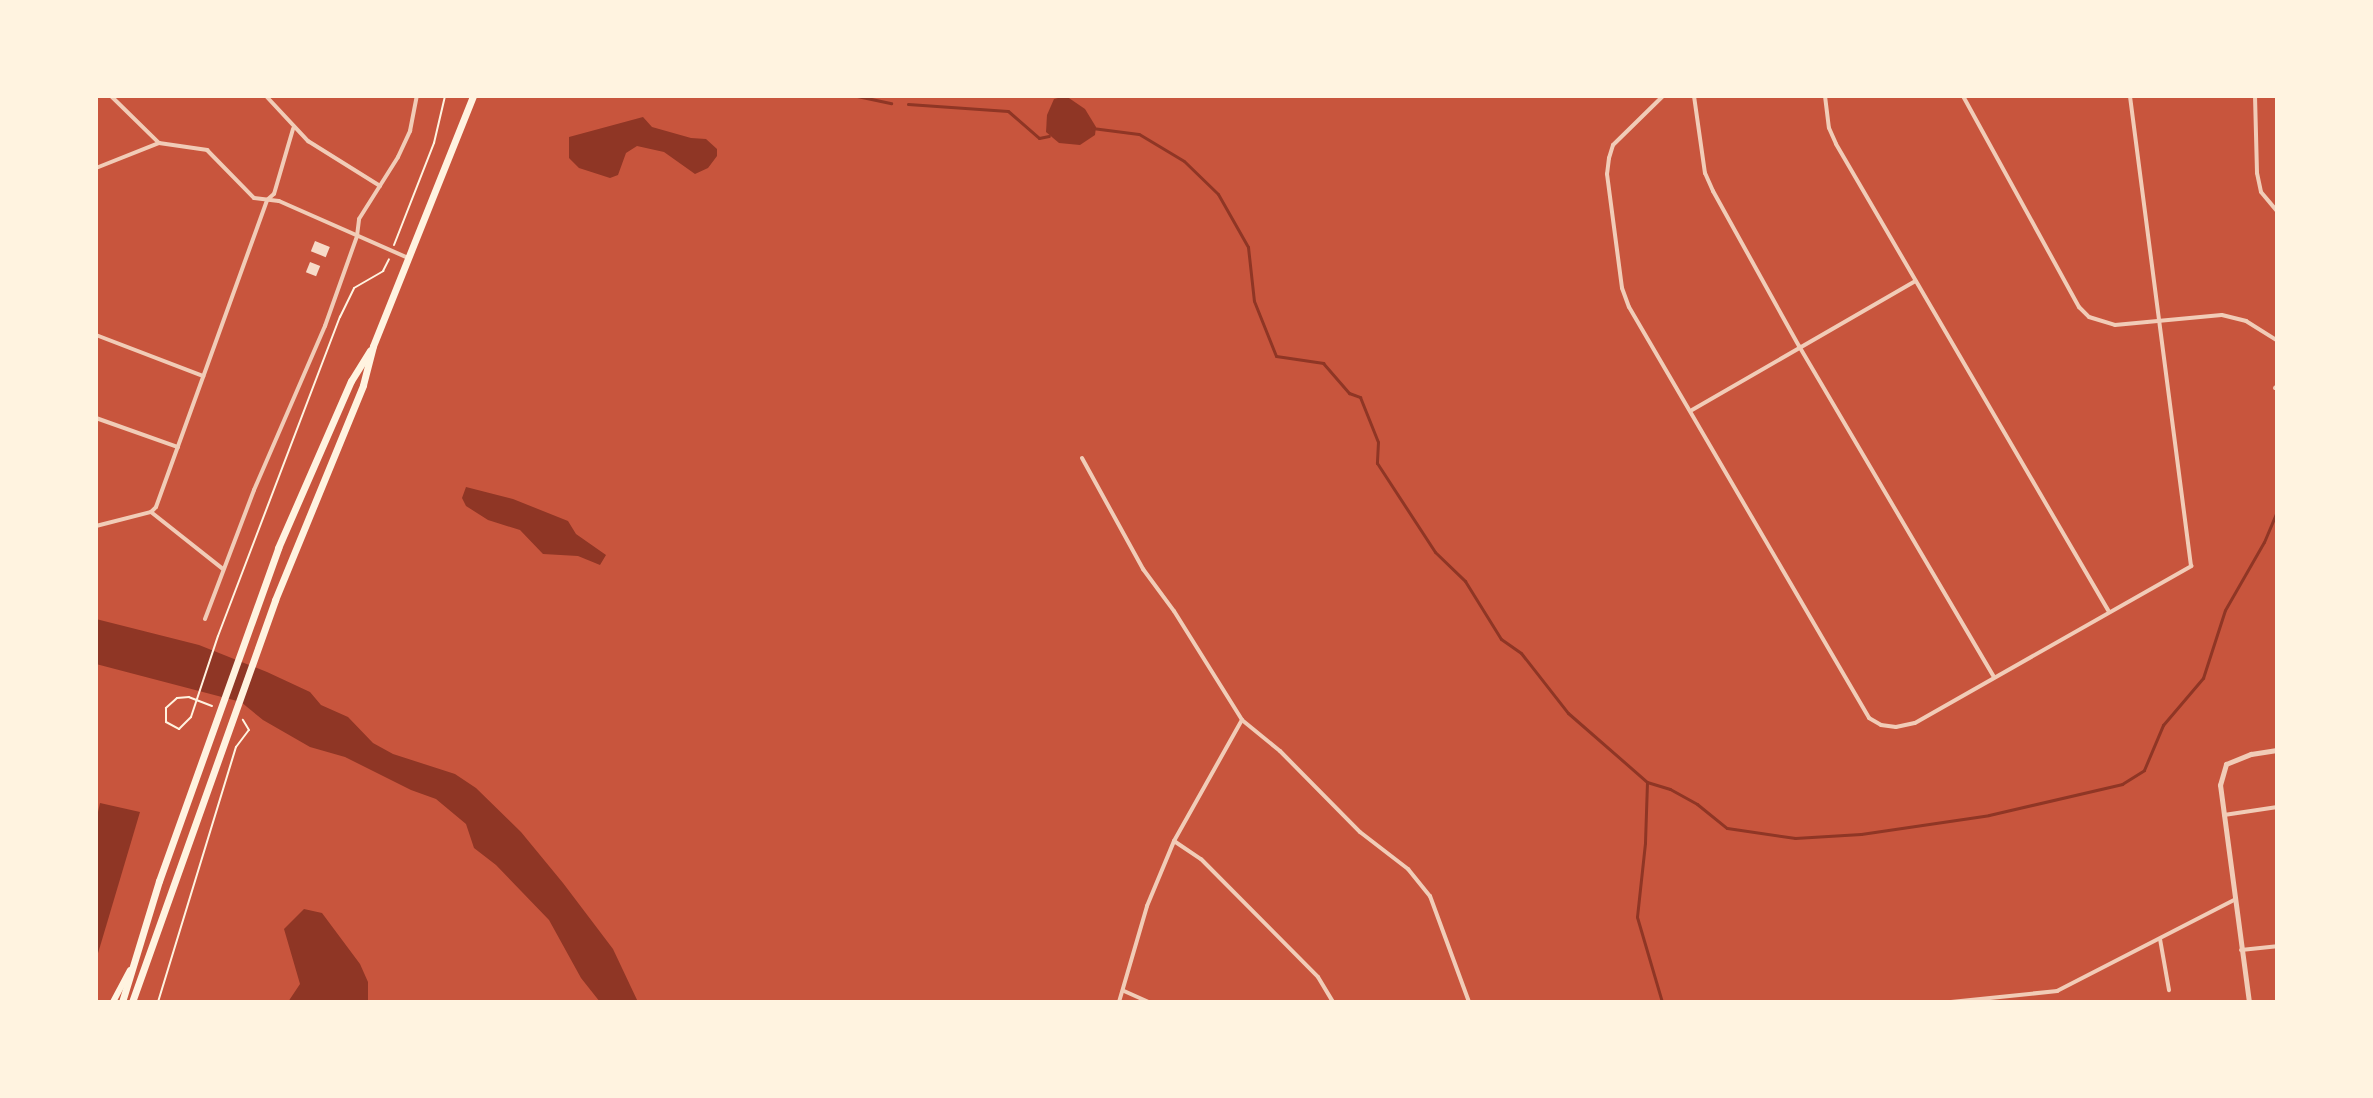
<!DOCTYPE html>
<html>
<head>
<meta charset="utf-8">
<style>
	body { margin:0 }
	#map { position:relative; width:2373px; height:1098px; overflow:hidden; background:#c8553d; font-family:"Roboto Serif",serif }
	div>[style] { position:absolute }
	.water>* { inset:0; background:#8f3625 }
	.stream>* { height:3px; margin:-1.5px; padding:0 1.5px; transform-origin:1.5px; border-radius:1.5px; background:#8f3625 }
	.building>* { inset:0; background:#f7dbc8; transform-origin:0 0 }
	.path>* { height:2px; margin:-1px; padding:0 1px; transform-origin:1px; border-radius:1px; background:#fff3e0 }
	.minor>* { height:4px; margin:-2px; padding:0 2px; transform-origin:2px; border-radius:2px; background:#f1ccb7 }
	.tertiary>* { height:5px; margin:-2.5px; padding:0 2.5px; transform-origin:2.5px; border-radius:2.5px; background:#f1ccb7 }
	.secondary>* { height:6px; margin:-3px; padding:0 3px; transform-origin:3px; border-radius:3px; background:#fff3e0 }
	.primary>* { height:7px; margin:-3.5px; padding:0 3.5px; transform-origin:3.5px; border-radius:3.5px; background:#fff3e0 }
	span { translate:-50% -50%; white-space:nowrap; text-align:center; line-height:1.15; -webkit-text-stroke:6px #fff3e0; paint-order:stroke }
	.frame { position:absolute; inset:0; border:98px solid #fff3e0; pointer-events:none }
</style>
</head>
<body>
<div id="map">
	<div class="water">
		<div style="clip-path:polygon(1066px 96px,1085px 109px,1096px 127px,1095px 135px,1080px 145px,1059px 143px,1046px 132px,1047px 115px,1054px 99px)"></div>
		<div style="clip-path:polygon(643px 117px,652px 127px,691px 138px,706px 139px,717px 149px,717px 156px,708px 168px,695px 174px,664px 152px,637px 146px,626px 153px,618px 175px,610px 178px,579px 168px,569px 158px,569px 137px)"></div>
		<div style="clip-path:polygon(466px 487px,513px 499px,568px 521px,576px 534px,606px 555px,600px 565px,578px 556px,543px 554px,520px 530px,488px 520px,466px 506px,462px 498px)"></div>
		<div style="clip-path:polygon(96px 619px,199px 645px,267px 672px,310px 692px,321px 705px,348px 717px,373px 743px,393px 754px,455px 774px,476px 788px,521px 832px,563px 883px,613px 949px,638px 1002px,600px 1002px,581px 978px,549px 920px,496px 865px,474px 848px,466px 824px,436px 799px,411px 790px,345px 757px,310px 747px,263px 720px,241px 702px,96px 664px)"></div>
		<div style="clip-path:polygon(100px 803px,140px 812px,96px 960px,96px 821px)"></div>
		<div style="clip-path:polygon(304px 909px,322px 913px,360px 964px,368px 982px,368px 1002px,288px 1002px,300px 984px,284px 929px)"></div>
	</div>
	<div class="stream">
		<div style="left:857px;top:96px;width:35px;rotate:12deg"></div>
		<div style="left:908px;top:104px;width:100px;rotate:4deg"></div>
		<div style="left:1008px;top:111px;width:41px;rotate:41.1deg"></div>
		<div style="left:1039px;top:138px;width:10px;rotate:-11deg"></div>
		<div style="left:1092px;top:128px;width:47px;rotate:7.3deg"></div>
		<div style="left:1139px;top:134px;width:52px;rotate:31deg"></div>
		<div style="left:1184px;top:161px;width:47px;rotate:44.1deg"></div>
		<div style="left:1218px;top:194px;width:61px;rotate:60.5deg"></div>
		<div style="left:1248px;top:247px;width:54px;rotate:83.7deg"></div>
		<div style="left:1254px;top:301px;width:59px;rotate:68.2deg"></div>
		<div style="left:1276px;top:356px;width:48px;rotate:8.5deg"></div>
		<div style="left:1323px;top:363px;width:40px;rotate:49deg"></div>
		<div style="left:1349px;top:393px;width:12px;rotate:20deg"></div>
		<div style="left:1360px;top:397px;width:48px;rotate:68.2deg"></div>
		<div style="left:1378px;top:442px;width:21px;rotate:93deg"></div>
		<div style="left:1377px;top:463px;width:106px;rotate:56.9deg"></div>
		<div style="left:1435px;top:552px;width:42px;rotate:44deg"></div>
		<div style="left:1465px;top:581px;width:68px;rotate:58.2deg"></div>
		<div style="left:1501px;top:639px;width:24px;rotate:35deg"></div>
		<div style="left:1521px;top:653px;width:76px;rotate:51.9deg"></div>
		<div style="left:1568px;top:713px;width:105px;rotate:41.1deg"></div>
		<div style="left:1647px;top:782px;width:61px;rotate:91.9deg"></div>
		<div style="left:1645px;top:843px;width:74px;rotate:96.2deg"></div>
		<div style="left:1637px;top:917px;width:89px;rotate:73.6deg"></div>
		<div style="left:1647px;top:782px;width:24px;rotate:17deg"></div>
		<div style="left:1670px;top:789px;width:31px;rotate:29deg"></div>
		<div style="left:1697px;top:804px;width:38px;rotate:39deg"></div>
		<div style="left:1727px;top:828px;width:69px;rotate:8.4deg"></div>
		<div style="left:1795px;top:838px;width:66px;rotate:-3.5deg"></div>
		<div style="left:1861px;top:834px;width:129px;rotate:-8.4deg"></div>
		<div style="left:1989px;top:815px;width:137px;rotate:-13.1deg"></div>
		<div style="left:2122px;top:784px;width:26px;rotate:-32deg"></div>
		<div style="left:2144px;top:770px;width:49px;rotate:-67.1deg"></div>
		<div style="left:2163px;top:725px;width:62px;rotate:-49.6deg"></div>
		<div style="left:2203px;top:678px;width:71px;rotate:-72.1deg"></div>
		<div style="left:2225px;top:610px;width:78px;rotate:-60.2deg"></div>
		<div style="left:2264px;top:542px;width:34px;rotate:-67deg"></div>
	</div>
	<div class="building">
		<div style="left:315px;top:241px;width:16px;height:11px;rotate:22deg"></div>
		<div style="left:310px;top:262px;width:11px;height:11px;rotate:22deg"></div>
	</div>
	<div class="path">
		<div style="left:394px;top:245px;width:110px;rotate:-68.6deg"></div>
		<div style="left:434px;top:143px;width:48px;rotate:-76.8deg"></div>
		<div style="left:212px;top:706px;width:25px;rotate:-159deg"></div>
		<div style="left:189px;top:697px;width:12px;rotate:175deg"></div>
		<div style="left:177px;top:698px;width:15px;rotate:138deg"></div>
		<div style="left:166px;top:708px;width:14px;rotate:90deg"></div>
		<div style="left:166px;top:722px;width:15px;rotate:28deg"></div>
		<div style="left:179px;top:729px;width:17px;rotate:-45deg"></div>
		<div style="left:191px;top:717px;width:85px;rotate:-71.6deg"></div>
		<div style="left:218px;top:636px;width:342px;rotate:-69.1deg"></div>
		<div style="left:340px;top:317px;width:32px;rotate:-64deg"></div>
		<div style="left:354px;top:288px;width:34px;rotate:-30deg"></div>
		<div style="left:383px;top:271px;width:13px;rotate:-63deg"></div>
		<div style="left:158px;top:1002px;width:267px;rotate:-73deg"></div>
		<div style="left:236px;top:747px;width:21px;rotate:-53deg"></div>
		<div style="left:249px;top:730px;width:12px;rotate:-121deg"></div>
	</div>
	<div class="minor">
		<div style="left:111px;top:96px;width:67px;rotate:44.4deg"></div>
		<div style="left:159px;top:143px;width:49px;rotate:8.3deg"></div>
		<div style="left:207px;top:150px;width:67px;rotate:45.6deg"></div>
		<div style="left:254px;top:198px;width:25px;rotate:7deg"></div>
		<div style="left:279px;top:201px;width:141px;rotate:23.8deg"></div>
		<div style="left:266px;top:96px;width:62px;rotate:47deg"></div>
		<div style="left:308px;top:141px;width:85px;rotate:32deg"></div>
		<div style="left:1663px;top:96px;width:70px;rotate:135.6deg"></div>
		<div style="left:1613px;top:145px;width:14px;rotate:107deg"></div>
		<div style="left:1609px;top:158px;width:16px;rotate:97deg"></div>
		<div style="left:1607px;top:174px;width:115px;rotate:82.5deg"></div>
		<div style="left:1622px;top:288px;width:20px;rotate:70deg"></div>
		<div style="left:1629px;top:307px;width:476px;rotate:59.7deg"></div>
		<div style="left:1869px;top:718px;width:14px;rotate:30deg"></div>
		<div style="left:1881px;top:725px;width:15px;rotate:8deg"></div>
		<div style="left:1896px;top:727px;width:19px;rotate:-12deg"></div>
		<div style="left:1915px;top:723px;width:318px;rotate:-29.6deg"></div>
		<div style="left:2191px;top:566px;width:474px;rotate:-97.4deg"></div>
		<div style="left:1694px;top:96px;width:78px;rotate:81.9deg"></div>
		<div style="left:1705px;top:173px;width:20px;rotate:66deg"></div>
		<div style="left:1713px;top:191px;width:177px;rotate:61deg"></div>
		<div style="left:1799px;top:346px;width:384px;rotate:59.5deg"></div>
		<div style="left:1825px;top:96px;width:32px;rotate:83deg"></div>
		<div style="left:1829px;top:128px;width:17px;rotate:66deg"></div>
		<div style="left:1836px;top:144px;width:540px;rotate:59.73deg"></div>
		<div style="left:1963px;top:96px;width:241px;rotate:61.2deg"></div>
		<div style="left:2079px;top:307px;width:14px;rotate:45deg"></div>
		<div style="left:2089px;top:317px;width:27px;rotate:17deg"></div>
		<div style="left:2115px;top:325px;width:107px;rotate:-5.3deg"></div>
		<div style="left:2222px;top:315px;width:25px;rotate:14deg"></div>
		<div style="left:2246px;top:321px;width:36px;rotate:32deg"></div>
		<div style="left:2255px;top:96px;width:77px;rotate:88.5deg"></div>
		<div style="left:2257px;top:173px;width:19px;rotate:78deg"></div>
		<div style="left:2261px;top:192px;width:25px;rotate:50deg"></div>
		<div style="left:96px;top:168px;width:68px;rotate:-21.6deg"></div>
		<div style="left:96px;top:335px;width:115px;rotate:21deg"></div>
		<div style="left:2275px;top:388px;width:3px;rotate:-45deg"></div>
		<div style="left:1692px;top:410px;width:258px;rotate:-30deg"></div>
		<div style="left:96px;top:418px;width:87px;rotate:19.5deg"></div>
		<div style="left:1082px;top:458px;width:127px;rotate:61.2deg"></div>
		<div style="left:1143px;top:569px;width:52px;rotate:53.6deg"></div>
		<div style="left:1174px;top:611px;width:128px;rotate:58deg"></div>
		<div style="left:1242px;top:720px;width:49px;rotate:39.2deg"></div>
		<div style="left:1280px;top:751px;width:114px;rotate:45.4deg"></div>
		<div style="left:1360px;top:832px;width:61px;rotate:37.6deg"></div>
		<div style="left:1408px;top:869px;width:35px;rotate:51deg"></div>
		<div style="left:1430px;top:896px;width:113px;rotate:69.8deg"></div>
		<div style="left:151px;top:512px;width:7px;rotate:-45deg"></div>
		<div style="left:156px;top:507px;width:326px;rotate:-70.1deg"></div>
		<div style="left:267px;top:200px;width:9px;rotate:-41deg"></div>
		<div style="left:274px;top:194px;width:68px;rotate:-73.7deg"></div>
		<div style="left:96px;top:526px;width:57px;rotate:-14.3deg"></div>
		<div style="left:151px;top:512px;width:92px;rotate:38.4deg"></div>
		<div style="left:205px;top:619px;width:138px;rotate:-69.2deg"></div>
		<div style="left:254px;top:490px;width:179px;rotate:-66.6deg"></div>
		<div style="left:325px;top:326px;width:96px;rotate:-70.4deg"></div>
		<div style="left:357px;top:236px;width:17px;rotate:-83deg"></div>
		<div style="left:359px;top:219px;width:73px;rotate:-57.8deg"></div>
		<div style="left:398px;top:157px;width:29px;rotate:-65deg"></div>
		<div style="left:410px;top:131px;width:36px;rotate:-79deg"></div>
		<div style="left:2224px;top:815px;width:54px;rotate:-8.6deg"></div>
		<div style="left:1174px;top:841px;width:32px;rotate:34deg"></div>
		<div style="left:1201px;top:859px;width:166px;rotate:45.2deg"></div>
		<div style="left:1318px;top:977px;width:29px;rotate:59deg"></div>
		<div style="left:2160px;top:939px;width:52px;rotate:80deg"></div>
		<div style="left:2241px;top:950px;width:36px;rotate:-6deg"></div>
		<div style="left:1124px;top:991px;width:27px;rotate:24deg"></div>
		<div style="left:1119px;top:1002px;width:100px;rotate:-73.7deg"></div>
		<div style="left:1147px;top:906px;width:70px;rotate:-67.4deg"></div>
		<div style="left:1174px;top:841px;width:139px;rotate:-60.7deg"></div>
		<div style="left:1951px;top:1002px;width:107px;rotate:-5.9deg"></div>
		<div style="left:2057px;top:991px;width:199px;rotate:-27.2deg"></div>
	</div>
	<div class="tertiary">
		<div style="left:2249px;top:1002px;width:219px;rotate:-97.6deg"></div>
		<div style="left:2220px;top:785px;width:22px;rotate:-74deg"></div>
		<div style="left:2226px;top:764px;width:27px;rotate:-22deg"></div>
		<div style="left:2251px;top:754px;width:26px;rotate:-9deg"></div>
	</div>
	<div class="secondary">
		<div style="left:113px;top:1002px;width:36px;rotate:-62deg"></div>
	</div>
	<div class="primary">
		<div style="left:122px;top:1002px;width:127px;rotate:-73deg"></div>
		<div style="left:159px;top:881px;width:354px;rotate:-70.3deg"></div>
		<div style="left:278px;top:548px;width:182px;rotate:-66.4deg"></div>
		<div style="left:351px;top:381px;width:36px;rotate:-58deg"></div>
		<div style="left:132px;top:1002px;width:427px;rotate:-70.4deg"></div>
		<div style="left:275px;top:600px;width:232px;rotate:-67.7deg"></div>
		<div style="left:363px;top:385px;width:40px;rotate:-75.6deg"></div>
		<div style="left:373px;top:346px;width:269px;rotate:-68.2deg"></div>
	</div>
	<div class="frame"></div>
</div>
</body>
</html>
